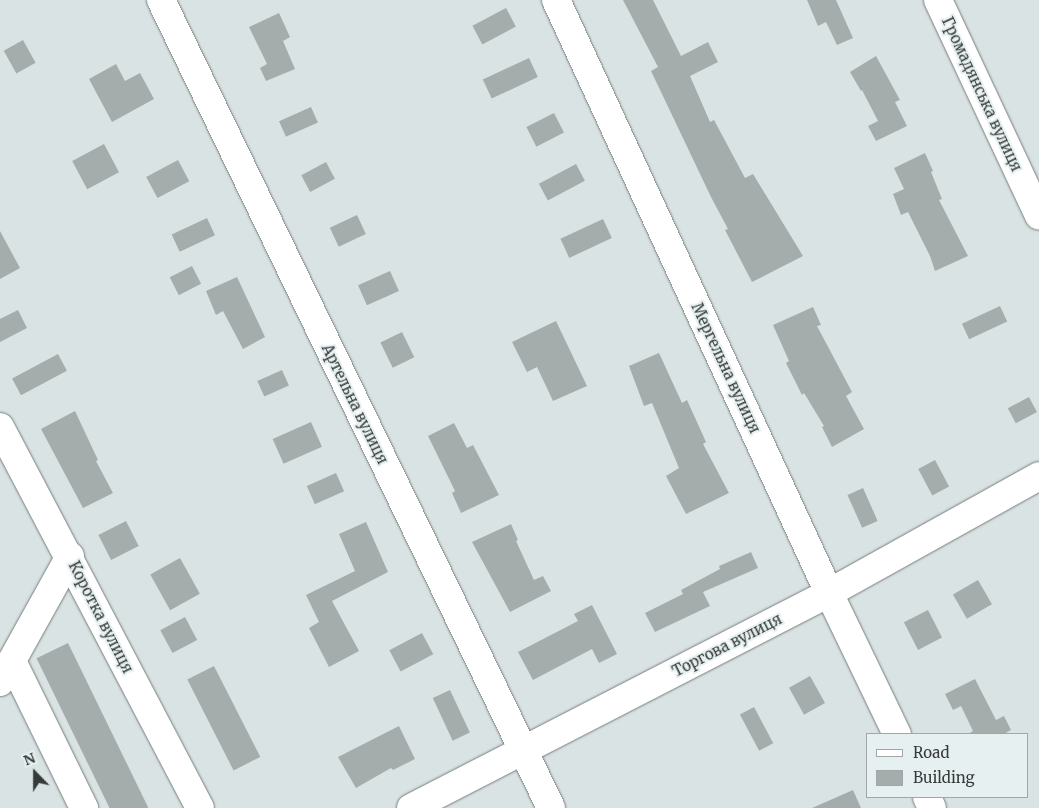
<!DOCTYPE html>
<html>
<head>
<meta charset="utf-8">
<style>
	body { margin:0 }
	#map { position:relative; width:1039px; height:808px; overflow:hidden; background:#dae3e3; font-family:Merriweather,serif }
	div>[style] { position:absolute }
	.building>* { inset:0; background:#a5adac; transform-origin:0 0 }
	.roads { filter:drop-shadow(0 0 1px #767d7d) drop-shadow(0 0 1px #767d7d) }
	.minor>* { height:28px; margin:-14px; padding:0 14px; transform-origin:14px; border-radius:14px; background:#fff }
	span { translate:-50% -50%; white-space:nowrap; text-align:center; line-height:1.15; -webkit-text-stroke:4px #e7f0f0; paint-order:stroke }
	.street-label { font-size:15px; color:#373a3a }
	.legend { position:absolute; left:866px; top:733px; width:162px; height:65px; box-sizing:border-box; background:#e7f0f0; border:1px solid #a1a7a7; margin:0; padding:6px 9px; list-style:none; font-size:15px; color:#373a3a }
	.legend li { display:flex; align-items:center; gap:10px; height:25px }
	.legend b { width:25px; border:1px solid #a1a7a7 }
	.north { position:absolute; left:10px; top:748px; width:50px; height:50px; -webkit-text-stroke:4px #e7f0f0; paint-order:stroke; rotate:338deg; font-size:14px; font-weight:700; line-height:20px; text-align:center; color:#373a3a }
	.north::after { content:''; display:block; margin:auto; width:18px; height:22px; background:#373a3a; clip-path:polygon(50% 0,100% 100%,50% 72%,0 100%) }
</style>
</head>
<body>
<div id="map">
	<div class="building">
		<div style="clip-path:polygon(623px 0,653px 0,681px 56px,708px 42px,718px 62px,690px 76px,710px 122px,714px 120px,745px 178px,753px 174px,803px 256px,752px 282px,725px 230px,728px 229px,711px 197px,651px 71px,658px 67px)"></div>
		<div style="clip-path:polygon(807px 0,836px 0,853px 38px,837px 45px,826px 22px,818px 26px)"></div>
		<div style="left:506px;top:8px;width:21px;height:38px;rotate:62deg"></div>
		<div style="clip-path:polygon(279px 13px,290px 37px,283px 41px,295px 69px,266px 81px,260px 68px,267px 64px,249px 27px)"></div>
		<div style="left:23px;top:40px;width:26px;height:22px;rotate:61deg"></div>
		<div style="clip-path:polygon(876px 56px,900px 100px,895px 102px,907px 126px,876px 141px,868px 126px,878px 121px,862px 90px,861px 91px,850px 72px)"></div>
		<div style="left:529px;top:58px;width:21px;height:51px;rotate:65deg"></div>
		<div style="clip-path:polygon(116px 64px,125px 81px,140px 73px,154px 99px,112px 122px,89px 79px)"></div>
		<div style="left:311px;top:107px;width:17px;height:35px;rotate:66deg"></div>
		<div style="left:554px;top:113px;width:22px;height:31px;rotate:63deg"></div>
		<div style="left:104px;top:144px;width:32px;height:36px;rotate:62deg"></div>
		<div style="clip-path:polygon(925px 153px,933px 171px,931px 172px,942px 199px,939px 200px,968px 256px,935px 271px,930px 256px,908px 212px,901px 215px,893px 194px,904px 189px,894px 168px)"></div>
		<div style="left:178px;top:160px;width:24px;height:36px;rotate:62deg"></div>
		<div style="left:326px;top:162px;width:19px;height:28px;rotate:62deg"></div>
		<div style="left:576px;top:164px;width:19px;height:42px;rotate:62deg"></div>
		<div style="left:357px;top:215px;width:21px;height:30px;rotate:65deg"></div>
		<div style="left:207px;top:218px;width:19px;height:39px;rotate:65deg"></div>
		<div style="left:603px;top:219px;width:21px;height:47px;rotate:65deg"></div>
		<div style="clip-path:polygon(0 231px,20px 268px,0 279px)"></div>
		<div style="left:192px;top:266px;width:20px;height:25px;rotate:63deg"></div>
		<div style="left:390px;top:271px;width:22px;height:35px;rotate:66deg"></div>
		<div style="clip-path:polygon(237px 277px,265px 337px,243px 349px,223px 311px,216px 315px,206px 291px)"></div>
		<div style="left:1000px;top:306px;width:17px;height:42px;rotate:65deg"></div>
		<div style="clip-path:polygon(813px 307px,821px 325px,817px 326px,852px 392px,846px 396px,864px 429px,832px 447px,822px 427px,824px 426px,804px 393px,802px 395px,786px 363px,789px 361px,773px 325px)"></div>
		<div style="clip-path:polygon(18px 310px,27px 328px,0 342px,0 319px)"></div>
		<div style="clip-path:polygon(556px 321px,587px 386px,553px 401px,537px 367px,527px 372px,512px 342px)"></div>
		<div style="left:402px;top:332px;width:28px;height:24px;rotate:64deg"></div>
		<div style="clip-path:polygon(659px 353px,682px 403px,687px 400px,706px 442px,703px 444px,729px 493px,686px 514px,666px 476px,679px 468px,652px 403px,644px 406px,629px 366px)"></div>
		<div style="left:58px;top:354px;width:19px;height:52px;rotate:62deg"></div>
		<div style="left:282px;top:370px;width:17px;height:27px;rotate:66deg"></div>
		<div style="left:1029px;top:397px;width:17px;height:24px;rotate:62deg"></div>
		<div style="clip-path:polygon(75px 411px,98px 460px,96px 461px,113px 493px,83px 508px,41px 429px)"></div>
		<div style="left:311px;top:422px;width:27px;height:42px;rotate:66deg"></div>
		<div style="clip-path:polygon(454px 423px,467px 448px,473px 445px,499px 495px,461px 513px,452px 493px,455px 491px,428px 436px)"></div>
		<div style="left:935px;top:460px;width:30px;height:19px;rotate:62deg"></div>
		<div style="left:336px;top:473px;width:20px;height:32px;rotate:66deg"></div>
		<div style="left:863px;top:488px;width:36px;height:17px;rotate:66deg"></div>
		<div style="left:126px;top:521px;width:28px;height:31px;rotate:63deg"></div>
		<div style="clip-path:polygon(366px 522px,388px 572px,332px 601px,359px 651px,329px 667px,309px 628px,319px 622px,306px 595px,355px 571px,339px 534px)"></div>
		<div style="clip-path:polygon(511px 524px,518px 540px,516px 541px,534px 580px,543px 576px,551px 591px,510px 612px,472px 542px)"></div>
		<div style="clip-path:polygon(751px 552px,758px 568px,703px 592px,710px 606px,655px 632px,645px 613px,683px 594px,681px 590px,720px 569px,719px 566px)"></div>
		<div style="left:180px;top:558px;width:41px;height:34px;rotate:61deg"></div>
		<div style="left:978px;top:580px;width:28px;height:29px;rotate:60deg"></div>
		<div style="clip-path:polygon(592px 605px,617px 654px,599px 663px,592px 649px,533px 680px,518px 652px,578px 621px,574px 614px)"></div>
		<div style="left:928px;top:610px;width:31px;height:27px;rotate:63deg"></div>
		<div style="left:185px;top:617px;width:26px;height:28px;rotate:62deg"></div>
		<div style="left:422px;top:633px;width:24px;height:37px;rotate:62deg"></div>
		<div style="left:68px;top:643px;width:183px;height:35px;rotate:64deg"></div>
		<div style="left:214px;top:666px;width:102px;height:30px;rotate:63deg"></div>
		<div style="left:810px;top:676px;width:31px;height:24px;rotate:61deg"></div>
		<div style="clip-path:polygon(975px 679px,996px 720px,1004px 716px,1011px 730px,1004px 734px,968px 734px,973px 731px,961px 706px,953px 710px,945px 694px)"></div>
		<div style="left:450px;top:690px;width:47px;height:19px;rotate:65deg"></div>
		<div style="left:754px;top:707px;width:41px;height:16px;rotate:62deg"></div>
		<div style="clip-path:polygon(399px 726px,415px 759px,393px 770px,391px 768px,356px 788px,338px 757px)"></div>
		<div style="clip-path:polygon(853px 790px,861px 808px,812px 808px)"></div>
	</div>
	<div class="roads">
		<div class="minor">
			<div style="left:161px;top:0;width:897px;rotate:64.23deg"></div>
			<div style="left:556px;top:0;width:653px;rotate:65.28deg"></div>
			<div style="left:829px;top:593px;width:157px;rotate:64.3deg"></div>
			<div style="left:938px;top:0;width:238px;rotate:64.9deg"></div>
			<div style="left:0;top:427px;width:430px;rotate:62.3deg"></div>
			<div style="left:12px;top:661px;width:164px;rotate:63.9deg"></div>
			<div style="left:0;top:682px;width:144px;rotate:-60.9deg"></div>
			<div style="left:927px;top:797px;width:12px;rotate:66deg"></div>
			<div style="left:411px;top:808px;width:470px;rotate:-27.2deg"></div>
			<div style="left:829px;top:593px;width:240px;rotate:-29.1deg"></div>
		</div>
	</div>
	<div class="street-label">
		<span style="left:982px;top:94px;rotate:65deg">Громадянська вулиця</span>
		<span style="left:726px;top:368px;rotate:65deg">Мергельна вулиця</span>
		<span style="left:355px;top:404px;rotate:64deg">Артельна вулиця</span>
		<span style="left:101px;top:617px;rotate:63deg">Коротка вулиця</span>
		<span style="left:727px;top:645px;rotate:-27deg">Торгова вулиця</span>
	</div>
	<ul class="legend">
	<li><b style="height:6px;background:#fff"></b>Road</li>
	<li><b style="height:14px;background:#a5adac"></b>Building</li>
	</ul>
	<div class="north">N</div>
</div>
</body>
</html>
